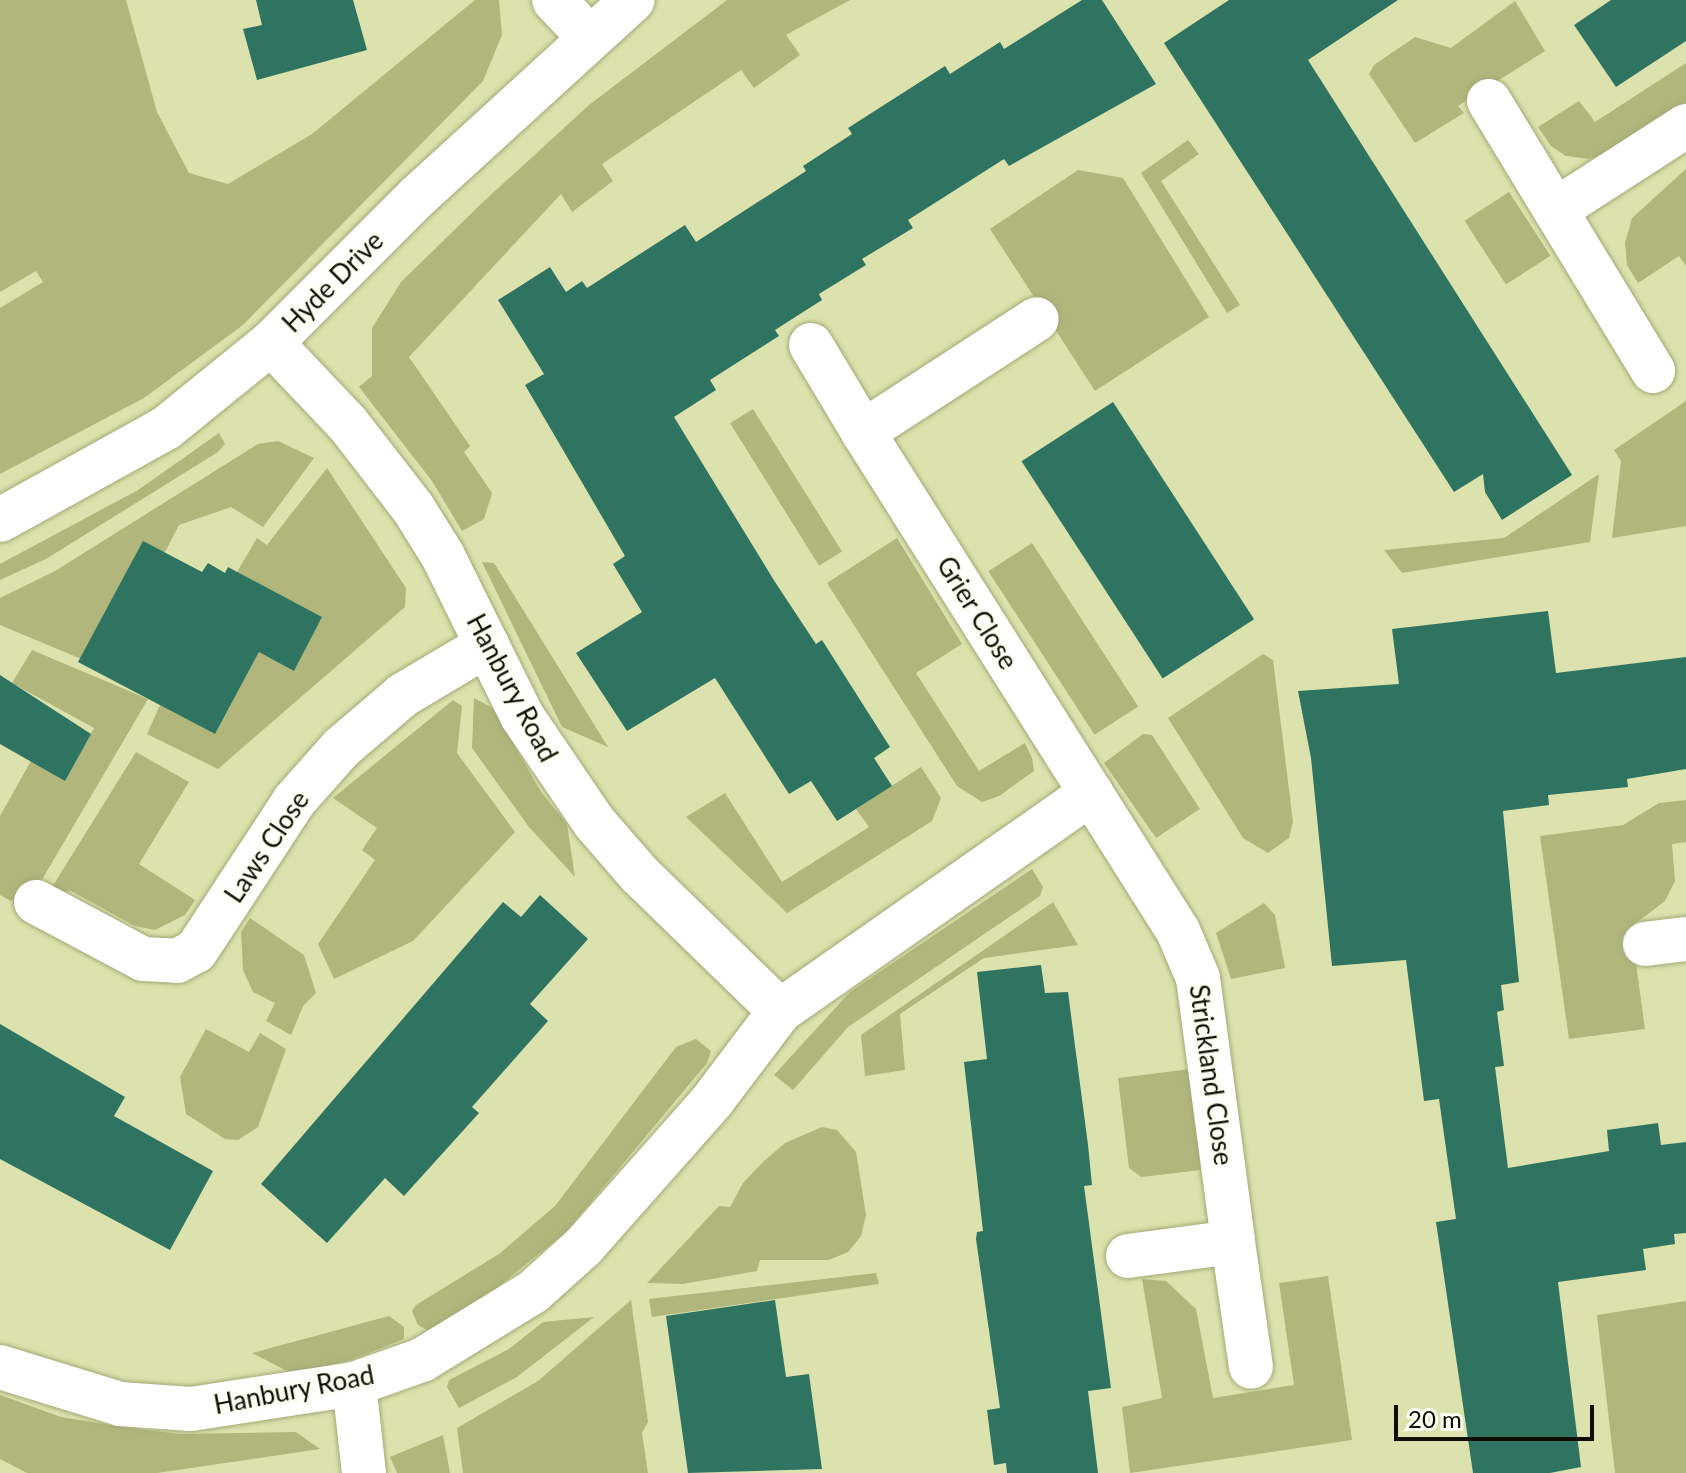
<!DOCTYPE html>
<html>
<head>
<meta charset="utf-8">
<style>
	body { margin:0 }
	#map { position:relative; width:1686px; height:1473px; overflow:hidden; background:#dce2ad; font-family:Lato,sans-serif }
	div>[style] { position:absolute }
	.green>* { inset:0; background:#b0b67c; transform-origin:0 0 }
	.building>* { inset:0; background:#2f7361; transform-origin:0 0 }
	.roads { filter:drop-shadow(0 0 2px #a3a976) drop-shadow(0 0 2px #a3a976) }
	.minor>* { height:44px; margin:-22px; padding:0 22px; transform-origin:22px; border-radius:22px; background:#fff }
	span { translate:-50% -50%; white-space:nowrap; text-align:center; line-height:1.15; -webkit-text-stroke:6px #fdfff4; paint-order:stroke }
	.street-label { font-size:26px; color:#0d0e00 }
	.scale { position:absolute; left:1394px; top:1405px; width:200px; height:36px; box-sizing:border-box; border:4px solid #0d0e00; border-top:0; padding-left:10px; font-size:24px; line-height:28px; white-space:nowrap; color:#0d0e00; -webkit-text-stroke:6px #fdfff4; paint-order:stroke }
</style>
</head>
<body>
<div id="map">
	<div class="green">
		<div style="clip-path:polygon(0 0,126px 0,157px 112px,189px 173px,228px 184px,312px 134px,475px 0,499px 0,502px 35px,483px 81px,243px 325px,144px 398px,0 474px,0 308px,43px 282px,36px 271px,0 292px)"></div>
		<div style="clip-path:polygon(727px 0,850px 0,786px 35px,800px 55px,754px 88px,741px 70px,602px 164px,613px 181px,572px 212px,561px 194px,409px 357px,470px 446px,464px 452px,492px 493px,484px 519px,462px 531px,432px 481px,359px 387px,372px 376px,372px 328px,401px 282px,482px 203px,589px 105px)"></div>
		<div style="clip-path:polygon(1515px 1px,1545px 51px,1458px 106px,1464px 113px,1415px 143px,1369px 74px,1374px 65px,1415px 37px,1451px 48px)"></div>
		<div style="clip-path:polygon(1686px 63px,1686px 102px,1613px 152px,1589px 159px,1566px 156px,1551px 146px,1538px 127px,1579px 101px,1595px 122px)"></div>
		<div style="clip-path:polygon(1188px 140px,1199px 154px,1161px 181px,1240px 305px,1227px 313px,1141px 173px)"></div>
		<div style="clip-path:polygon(1686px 169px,1686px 266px,1679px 256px,1638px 283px,1627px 265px,1625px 243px,1632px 218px)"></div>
		<div style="clip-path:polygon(1078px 170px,1123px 178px,1209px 317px,1095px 391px,990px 229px)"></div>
		<div style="left:1509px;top:192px;width:76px;height:53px;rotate:57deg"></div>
		<div style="clip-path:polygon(1686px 401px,1686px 526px,1612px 538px,1621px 461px,1614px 450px)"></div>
		<div style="left:753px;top:409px;width:168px;height:27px;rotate:58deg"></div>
		<div style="clip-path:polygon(219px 433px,225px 444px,218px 452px,46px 559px,0 580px,0 564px,138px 490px)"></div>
		<div style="clip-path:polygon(278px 441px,314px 458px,263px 527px,231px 507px,179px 525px,165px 552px,136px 682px,0 625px,0 598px,55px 571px,258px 444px)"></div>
		<div style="clip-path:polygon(327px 468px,406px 588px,405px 607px,218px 769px,147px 734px,160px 705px,215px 734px,259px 652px,294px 670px,322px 617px,237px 572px,257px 538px,267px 545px)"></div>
		<div style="clip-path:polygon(1599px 474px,1590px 542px,1402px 573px,1384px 550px,1504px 538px)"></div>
		<div style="clip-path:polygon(897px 538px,962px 644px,916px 673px,979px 771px,1025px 743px,1032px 758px,1034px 771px,999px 796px,982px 802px,957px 786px,827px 583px)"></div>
		<div style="left:1032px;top:543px;width:195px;height:52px;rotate:57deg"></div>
		<div style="clip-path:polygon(482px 562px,494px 563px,608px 747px,562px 727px)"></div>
		<div style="clip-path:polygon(32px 650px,148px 699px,33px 895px,11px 901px,0 895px,0 816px,31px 761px,65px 780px,94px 728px,12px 683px)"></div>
		<div style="clip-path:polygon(1263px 654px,1273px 660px,1293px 822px,1289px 838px,1268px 853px,1243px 838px,1168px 718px)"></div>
		<div style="clip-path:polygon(474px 698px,493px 708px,541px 792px,567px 824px,575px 877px,529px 827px,472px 748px)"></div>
		<div style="clip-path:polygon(453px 700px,462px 706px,457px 753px,515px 832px,413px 941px,334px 979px,318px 944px,375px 860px,362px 850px,377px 828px,333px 798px)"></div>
		<div style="clip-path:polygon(1143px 734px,1152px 735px,1200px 809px,1156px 838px,1104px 763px)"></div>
		<div style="clip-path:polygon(136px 752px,189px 782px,139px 864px,195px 900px,185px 915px,155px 930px,135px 926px,71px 891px,49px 892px)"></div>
		<div style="clip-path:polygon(921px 767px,941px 798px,932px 821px,787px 913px,686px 817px,725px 793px,782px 882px,869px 827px,856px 809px)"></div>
		<div style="clip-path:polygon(1686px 800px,1686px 842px,1672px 844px,1675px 881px,1665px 901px,1631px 927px,1645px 1029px,1569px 1039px,1540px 836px,1623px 825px,1659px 803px)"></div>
		<div style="clip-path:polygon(1032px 869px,1043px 887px,1040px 896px,848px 1027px,793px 1090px,774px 1075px,850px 992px)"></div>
		<div style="clip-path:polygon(1053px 902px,1078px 945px,984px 958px,900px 1014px,905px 1070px,865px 1076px,861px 1035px)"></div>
		<div style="clip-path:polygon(1264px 903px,1275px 915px,1285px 968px,1231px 979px,1216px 933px)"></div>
		<div style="clip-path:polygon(250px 918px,304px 955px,316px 993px,303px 1006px,291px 1035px,266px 1021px,275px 1003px,253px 992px,243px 970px,241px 932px)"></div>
		<div style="clip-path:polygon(206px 1029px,249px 1052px,260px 1033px,286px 1049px,258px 1127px,238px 1140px,225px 1139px,186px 1114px,180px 1077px)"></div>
		<div style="clip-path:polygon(696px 1039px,711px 1051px,707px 1063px,566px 1232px,479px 1302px,427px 1330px,418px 1325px,412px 1311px,416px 1305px,499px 1254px,555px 1206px,676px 1047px)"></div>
		<div style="clip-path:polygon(1190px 1069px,1201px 1170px,1141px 1177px,1129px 1168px,1118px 1078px)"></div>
		<div style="clip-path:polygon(822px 1127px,837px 1130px,856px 1152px,866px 1215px,861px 1236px,848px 1252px,829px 1260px,760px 1260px,757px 1271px,683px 1284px,647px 1283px,719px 1206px,730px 1207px,743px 1183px,764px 1161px,785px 1143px)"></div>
		<div style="clip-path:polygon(876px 1273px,879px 1284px,652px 1317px,649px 1299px)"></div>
		<div style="clip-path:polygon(1328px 1276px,1352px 1440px,1130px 1473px,1122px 1407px,1162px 1398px,1142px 1279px,1166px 1281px,1196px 1309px,1213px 1398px,1294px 1385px,1279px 1283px)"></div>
		<div style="clip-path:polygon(631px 1300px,648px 1422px,642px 1433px,648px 1473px,463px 1473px,457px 1428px,538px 1381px)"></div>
		<div style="clip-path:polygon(1686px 1301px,1686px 1473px,1615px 1473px,1597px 1315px)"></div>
		<div style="clip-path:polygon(389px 1316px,404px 1327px,404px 1339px,351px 1360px,293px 1374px,252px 1353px)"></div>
		<div style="clip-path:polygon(594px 1317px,517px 1377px,459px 1408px,447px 1387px,449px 1380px,509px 1349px,543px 1322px)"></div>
		<div style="clip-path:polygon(0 1395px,61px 1417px,123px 1427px,180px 1434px,296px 1432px,320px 1449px,157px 1473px,27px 1473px,0 1459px)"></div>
		<div style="clip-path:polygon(443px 1435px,450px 1473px,397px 1473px,390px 1457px)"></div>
	</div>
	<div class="building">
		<div style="clip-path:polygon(256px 0,353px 0,367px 50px,257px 80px,243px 29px,262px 25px)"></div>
		<div style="clip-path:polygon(1082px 0,1102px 0,1156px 84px,1009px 166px,1004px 159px,908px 220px,913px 228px,862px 259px,866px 265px,819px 294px,822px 300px,775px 330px,779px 336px,710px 380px,716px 390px,674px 417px,775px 582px,816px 644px,822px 640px,890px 747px,874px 758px,892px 786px,837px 821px,811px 781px,789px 794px,715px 678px,627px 731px,576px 653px,642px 612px,613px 564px,625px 556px,525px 385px,544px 374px,498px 300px,550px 267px,566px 292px,582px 281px,587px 288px,685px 225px,696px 242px,806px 171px,803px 166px,852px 134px,848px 128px,945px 66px,950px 74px,1000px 42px,1004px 49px)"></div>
		<div style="clip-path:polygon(1229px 0,1398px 0,1308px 60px,1572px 475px,1502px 520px,1485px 492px,1483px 474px,1454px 492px,1164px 43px)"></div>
		<div style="clip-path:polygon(1611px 0,1686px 0,1686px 41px,1616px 87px,1574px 25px)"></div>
		<div style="left:1113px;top:402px;width:259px;height:109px;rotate:57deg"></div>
		<div style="clip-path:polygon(143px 541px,202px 572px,208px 563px,225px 573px,228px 567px,322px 617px,294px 671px,259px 652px,215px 734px,78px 662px)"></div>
		<div style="clip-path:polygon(1548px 611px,1556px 673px,1686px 657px,1686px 769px,1627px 779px,1628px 787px,1548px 795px,1549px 805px,1503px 811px,1519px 982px,1501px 985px,1504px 1010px,1497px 1012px,1504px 1066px,1495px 1067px,1508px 1168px,1609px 1151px,1607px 1130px,1658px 1123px,1661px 1145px,1686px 1142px,1686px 1233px,1674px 1234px,1675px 1244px,1643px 1249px,1646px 1270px,1558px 1282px,1581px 1467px,1550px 1473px,1473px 1473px,1436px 1222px,1456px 1219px,1439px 1099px,1424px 1101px,1406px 960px,1332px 966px,1311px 758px,1298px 691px,1399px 684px,1392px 629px)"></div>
		<div style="clip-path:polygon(0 675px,91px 734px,65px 781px,0 744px)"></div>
		<div style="clip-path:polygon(540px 895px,588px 939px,530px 1004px,548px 1021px,472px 1107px,479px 1113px,404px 1196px,385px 1178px,327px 1243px,261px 1184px,503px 902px,521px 917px)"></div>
		<div style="clip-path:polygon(1041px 965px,1045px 993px,1068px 992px,1088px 1145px,1092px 1185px,1084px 1186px,1111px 1388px,1088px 1391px,1098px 1473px,1007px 1473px,1006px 1463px,994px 1465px,987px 1410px,1000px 1408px,976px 1239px,977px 1232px,983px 1231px,964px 1062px,987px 1059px,977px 972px)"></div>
		<div style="clip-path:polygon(0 1024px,125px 1097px,114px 1116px,213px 1171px,170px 1250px,0 1159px)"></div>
		<div style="clip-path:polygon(775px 1300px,786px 1377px,809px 1374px,822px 1469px,688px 1473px,666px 1316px)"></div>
	</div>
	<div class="roads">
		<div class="minor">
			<div style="left:554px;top:0;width:50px;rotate:46.6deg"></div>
			<div style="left:1489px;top:101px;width:316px;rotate:58.7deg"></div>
			<div style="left:1557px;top:209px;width:153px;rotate:-32.8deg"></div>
			<div style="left:811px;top:345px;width:101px;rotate:59.1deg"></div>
			<div style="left:863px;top:432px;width:207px;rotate:-33deg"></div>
			<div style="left:863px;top:432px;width:590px;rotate:57.74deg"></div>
			<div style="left:1178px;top:931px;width:51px;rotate:66.9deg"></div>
			<div style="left:1198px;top:978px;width:266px;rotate:82.4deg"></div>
			<div style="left:0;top:520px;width:190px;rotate:-29deg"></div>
			<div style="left:166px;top:428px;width:135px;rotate:-39deg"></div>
			<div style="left:271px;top:343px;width:206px;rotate:-45deg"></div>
			<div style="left:417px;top:197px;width:292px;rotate:-42.4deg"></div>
			<div style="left:36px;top:902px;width:121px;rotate:28deg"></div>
			<div style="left:143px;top:959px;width:34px;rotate:3deg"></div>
			<div style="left:177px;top:961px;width:21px;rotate:-28deg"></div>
			<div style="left:196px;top:951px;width:179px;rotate:-56.8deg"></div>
			<div style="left:294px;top:801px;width:71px;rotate:-48.4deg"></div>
			<div style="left:341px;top:748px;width:82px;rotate:-40.5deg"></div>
			<div style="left:403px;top:695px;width:98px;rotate:-30.8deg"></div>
			<div style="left:1645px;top:944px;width:41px;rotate:-7deg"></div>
			<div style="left:780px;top:1011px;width:380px;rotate:-35deg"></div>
			<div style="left:1128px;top:1256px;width:106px;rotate:-7.6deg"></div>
			<div style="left:1233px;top:1242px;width:126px;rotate:81.8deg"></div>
			<div style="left:0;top:1367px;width:126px;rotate:17.1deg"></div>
			<div style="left:120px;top:1404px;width:71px;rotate:4deg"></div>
			<div style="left:191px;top:1409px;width:165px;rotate:-8.7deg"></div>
			<div style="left:354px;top:1384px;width:72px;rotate:-19.4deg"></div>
			<div style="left:422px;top:1360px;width:130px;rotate:-31.5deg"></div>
			<div style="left:533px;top:1292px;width:67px;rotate:-42deg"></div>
			<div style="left:583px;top:1247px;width:195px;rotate:-48.5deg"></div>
			<div style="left:712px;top:1101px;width:113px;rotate:-52.9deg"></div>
			<div style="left:780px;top:1011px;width:197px;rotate:-135.8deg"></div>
			<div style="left:639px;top:874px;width:69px;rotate:-130.9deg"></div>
			<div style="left:594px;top:822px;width:128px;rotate:-124.2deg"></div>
			<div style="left:522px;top:716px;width:178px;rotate:-116.3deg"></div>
			<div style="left:443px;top:556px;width:57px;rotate:-122deg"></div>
			<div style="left:413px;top:508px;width:106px;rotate:-127.7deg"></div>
			<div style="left:348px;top:424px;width:112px;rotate:-133.5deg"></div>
			<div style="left:354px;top:1384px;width:90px;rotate:83.6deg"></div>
		</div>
	</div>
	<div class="street-label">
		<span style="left:333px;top:282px;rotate:-45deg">Hyde Drive</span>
		<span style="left:977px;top:613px;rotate:58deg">Grier Close</span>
		<span style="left:512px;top:688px;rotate:62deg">Hanbury Road</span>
		<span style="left:267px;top:847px;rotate:-56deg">Laws Close</span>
		<span style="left:1211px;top:1075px;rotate:82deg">Strickland Close</span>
		<span style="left:294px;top:1390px;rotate:-11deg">Hanbury Road</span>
	</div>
	<div class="scale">20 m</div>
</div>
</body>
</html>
